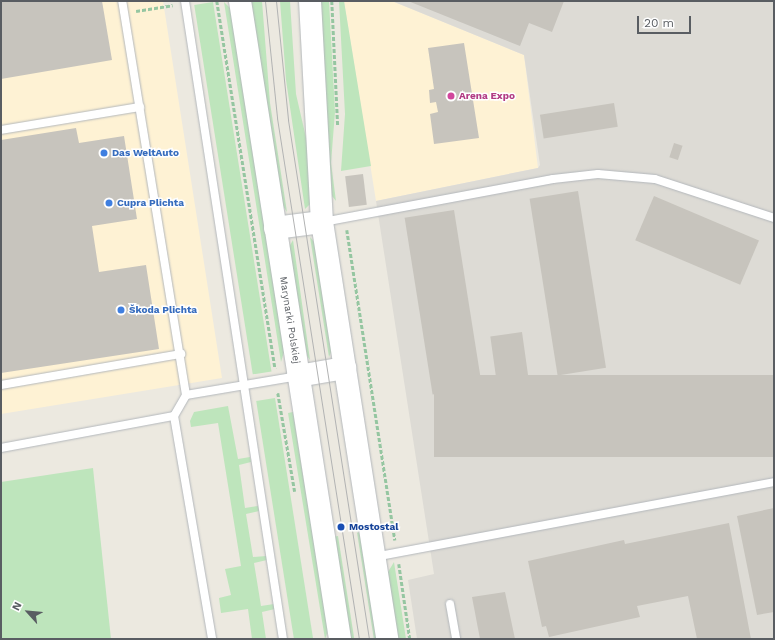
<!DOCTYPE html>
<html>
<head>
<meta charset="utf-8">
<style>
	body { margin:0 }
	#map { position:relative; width:775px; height:640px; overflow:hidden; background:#ece9e0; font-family:"Work Sans",sans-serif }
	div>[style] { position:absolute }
	.commercial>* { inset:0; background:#fef2d4 }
	.industrial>* { inset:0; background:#dddbd5 }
	.green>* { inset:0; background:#bee5bc; transform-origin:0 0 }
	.building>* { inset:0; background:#c7c4bd; transform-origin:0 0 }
	.path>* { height:2.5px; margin-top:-1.25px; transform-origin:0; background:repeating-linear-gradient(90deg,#95c6a1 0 4px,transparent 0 6px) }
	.roads { filter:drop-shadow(0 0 1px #b3b7bb) drop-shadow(0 0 1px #b3b7bb) }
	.service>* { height:8px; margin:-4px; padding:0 4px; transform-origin:4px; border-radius:4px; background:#fff }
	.secondary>* { height:22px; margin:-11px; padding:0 11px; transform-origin:11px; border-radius:11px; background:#fff }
	.tram>* { height:1px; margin:-0.5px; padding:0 0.5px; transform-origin:0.5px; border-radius:0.5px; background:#b2b3b3 }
	.dots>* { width:11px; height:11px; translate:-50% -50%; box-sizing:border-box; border:2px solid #fff; border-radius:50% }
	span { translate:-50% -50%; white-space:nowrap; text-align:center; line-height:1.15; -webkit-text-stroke:3px #fff; paint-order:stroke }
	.hotel-label { font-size:10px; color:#b23c85; font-weight:700 }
	.left { translate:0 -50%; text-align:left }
	.shop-label { font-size:10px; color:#366cbe; font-weight:700 }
	.street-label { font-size:10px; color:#595d62 }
	.transit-label { font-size:10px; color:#164399; font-weight:700 }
	.frame { position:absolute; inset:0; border:2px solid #595d62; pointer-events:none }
	.north { position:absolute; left:8px; top:592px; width:40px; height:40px; -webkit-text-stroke:3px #fff; paint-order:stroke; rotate:297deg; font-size:11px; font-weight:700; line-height:16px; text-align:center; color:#595d62 }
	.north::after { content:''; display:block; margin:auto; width:14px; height:18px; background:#595d62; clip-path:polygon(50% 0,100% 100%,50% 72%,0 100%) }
	.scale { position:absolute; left:637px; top:16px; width:54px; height:18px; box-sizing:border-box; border:2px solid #595d62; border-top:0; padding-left:5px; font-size:12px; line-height:14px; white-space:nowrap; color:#595d62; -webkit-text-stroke:3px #fff; paint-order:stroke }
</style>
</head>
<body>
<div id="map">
	<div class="commercial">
		<div style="clip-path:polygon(1px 1px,163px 1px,222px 378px,1px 414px)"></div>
		<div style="clip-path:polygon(344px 1px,392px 1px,524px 55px,538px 168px,376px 201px)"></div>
	</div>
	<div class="industrial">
		<div style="clip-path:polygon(392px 1px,774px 1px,774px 639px,417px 639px,408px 580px,434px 574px,376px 201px,538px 168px,540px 165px,524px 55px)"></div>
	</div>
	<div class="green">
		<div style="clip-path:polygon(251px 1px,262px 1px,270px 103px,287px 212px,283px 206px)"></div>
		<div style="clip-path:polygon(280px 1px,290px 1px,296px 94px,307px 142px,311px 203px,305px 209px,286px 80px)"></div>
		<div style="clip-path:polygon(320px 1px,329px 1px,335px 112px,331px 163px,336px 201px,332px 196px)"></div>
		<div style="clip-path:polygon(339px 1px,344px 1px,371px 166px,341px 171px,345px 114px)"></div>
		<div style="left:213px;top:2px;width:374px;height:19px;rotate:81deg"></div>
		<div style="clip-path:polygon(224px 2px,231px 9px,284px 352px,281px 362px)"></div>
		<div style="clip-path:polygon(310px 237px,316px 244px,332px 350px,329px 357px)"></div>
		<div style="clip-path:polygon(293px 240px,310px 360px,307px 356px,289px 247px)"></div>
		<div style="left:275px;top:398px;width:244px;height:19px;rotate:81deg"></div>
		<div style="clip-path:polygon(228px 406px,238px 459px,250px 457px,251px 462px,239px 465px,245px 508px,258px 506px,259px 511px,246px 514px,253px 557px,266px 556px,267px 560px,254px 563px,261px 606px,274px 604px,275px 609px,262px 612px,266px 639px,252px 639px,248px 609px,221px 613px,219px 598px,231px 595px,225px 569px,241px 566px,218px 423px,191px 427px,190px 421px,194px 412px)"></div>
		<div style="clip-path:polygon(293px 412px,328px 631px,325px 639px,288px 413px)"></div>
		<div style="clip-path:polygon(93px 468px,111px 639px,1px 639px,1px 482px)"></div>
		<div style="left:362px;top:532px;width:108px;height:5px;rotate:81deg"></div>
		<div style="left:338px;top:536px;width:104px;height:5px;rotate:81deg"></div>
		<div style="clip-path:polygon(394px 562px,406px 639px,397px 639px,388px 572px)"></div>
	</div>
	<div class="building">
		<div style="clip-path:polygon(1px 1px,102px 1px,112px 60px,1px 79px)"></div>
		<div style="clip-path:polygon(408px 1px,564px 1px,552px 32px,529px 23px,520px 46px)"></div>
		<div style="clip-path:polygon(464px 43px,479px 138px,434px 144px,430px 114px,438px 112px,436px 102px,430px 103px,429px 90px,434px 89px,428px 48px)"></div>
		<div style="left:614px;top:103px;width:24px;height:75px;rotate:81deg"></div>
		<div style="clip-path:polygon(76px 128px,79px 143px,124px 136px,137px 219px,92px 226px,99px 272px,146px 265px,159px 349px,1px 373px,1px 140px)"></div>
		<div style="left:674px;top:143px;width:9px;height:15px;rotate:18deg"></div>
		<div style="left:363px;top:174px;width:31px;height:18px;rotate:83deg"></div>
		<div style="left:578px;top:191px;width:179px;height:49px;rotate:81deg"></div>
		<div style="left:654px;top:196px;width:114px;height:48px;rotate:23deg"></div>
		<div style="left:454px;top:210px;width:179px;height:50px;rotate:81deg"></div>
		<div style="left:522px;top:332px;width:49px;height:32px;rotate:82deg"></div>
		<div style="left:774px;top:375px;width:82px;height:340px;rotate:90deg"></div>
		<div style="clip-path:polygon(774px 508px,774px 612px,757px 615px,737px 516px)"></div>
		<div style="clip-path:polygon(729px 523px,751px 639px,697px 639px,688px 596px,637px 606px,640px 617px,549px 637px,546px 626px,542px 627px,528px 561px,624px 540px,625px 544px)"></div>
		<div style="clip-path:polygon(505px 592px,515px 639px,480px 639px,472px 597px)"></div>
	</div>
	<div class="path">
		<div style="left:217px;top:1px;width:372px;rotate:81deg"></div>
		<div style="left:332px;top:1px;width:125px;rotate:87.3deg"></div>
		<div style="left:136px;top:11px;width:37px;rotate:-9deg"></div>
		<div style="left:347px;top:230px;width:314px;rotate:81.2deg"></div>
		<div style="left:278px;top:393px;width:100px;rotate:80.3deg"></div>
		<div style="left:399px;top:564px;width:76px;rotate:81.7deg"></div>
	</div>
	<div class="roads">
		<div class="service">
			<div style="left:185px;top:1px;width:645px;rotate:81.27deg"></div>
			<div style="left:1px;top:130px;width:141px;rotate:-9.4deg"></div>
			<div style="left:323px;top:222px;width:234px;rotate:-10.6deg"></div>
			<div style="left:553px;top:179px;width:45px;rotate:-6.3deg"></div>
			<div style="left:598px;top:174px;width:57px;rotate:5deg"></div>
			<div style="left:655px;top:179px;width:125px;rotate:18.1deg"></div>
			<div style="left:1px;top:385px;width:183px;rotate:-9.8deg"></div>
			<div style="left:186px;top:395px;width:114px;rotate:-9.6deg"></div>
			<div style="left:174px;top:416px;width:226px;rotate:80.3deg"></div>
			<div style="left:1px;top:448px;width:176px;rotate:-10.5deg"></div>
			<div style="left:174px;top:416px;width:24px;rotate:-60deg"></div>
			<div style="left:186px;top:395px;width:399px;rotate:-99.2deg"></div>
			<div style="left:374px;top:557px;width:407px;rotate:-10.6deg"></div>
			<div style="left:450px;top:604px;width:36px;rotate:80deg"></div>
		</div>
		<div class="secondary">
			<div style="left:240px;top:1px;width:646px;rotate:81.09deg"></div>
			<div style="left:310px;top:1px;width:221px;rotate:86.9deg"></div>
			<div style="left:322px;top:222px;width:422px;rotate:81.1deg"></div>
			<div style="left:275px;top:228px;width:47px;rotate:-7.3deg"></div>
			<div style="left:298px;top:376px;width:48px;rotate:-9.7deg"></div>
		</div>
	</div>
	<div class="tram">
		<div style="left:265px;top:1px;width:118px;rotate:84.1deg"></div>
		<div style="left:277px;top:118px;width:527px;rotate:81.06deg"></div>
		<div style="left:276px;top:1px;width:120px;rotate:84.2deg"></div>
		<div style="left:288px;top:120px;width:525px;rotate:81.13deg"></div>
	</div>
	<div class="dots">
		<div style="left:451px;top:96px;background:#d1479c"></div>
		<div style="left:104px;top:153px;background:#3f7fe0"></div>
		<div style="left:109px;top:203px;background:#3f7fe0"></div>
		<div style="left:121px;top:310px;background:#3f7fe0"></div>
		<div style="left:341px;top:527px;background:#1a4fb4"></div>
	</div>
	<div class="hotel-label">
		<span class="left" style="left:459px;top:96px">Arena Expo</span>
	</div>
	<div class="shop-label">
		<span class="left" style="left:112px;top:153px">Das WeltAuto</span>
		<span class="left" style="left:117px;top:203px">Cupra Plichta</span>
		<span class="left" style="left:129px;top:310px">Škoda Plichta</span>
	</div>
	<div class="street-label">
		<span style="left:290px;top:320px;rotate:81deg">Marynarki Polskiej</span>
	</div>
	<div class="transit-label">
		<span class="left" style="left:349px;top:527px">Mostostal</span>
	</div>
	<div class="frame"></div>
	<div class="north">N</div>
	<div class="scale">20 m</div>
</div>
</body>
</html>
